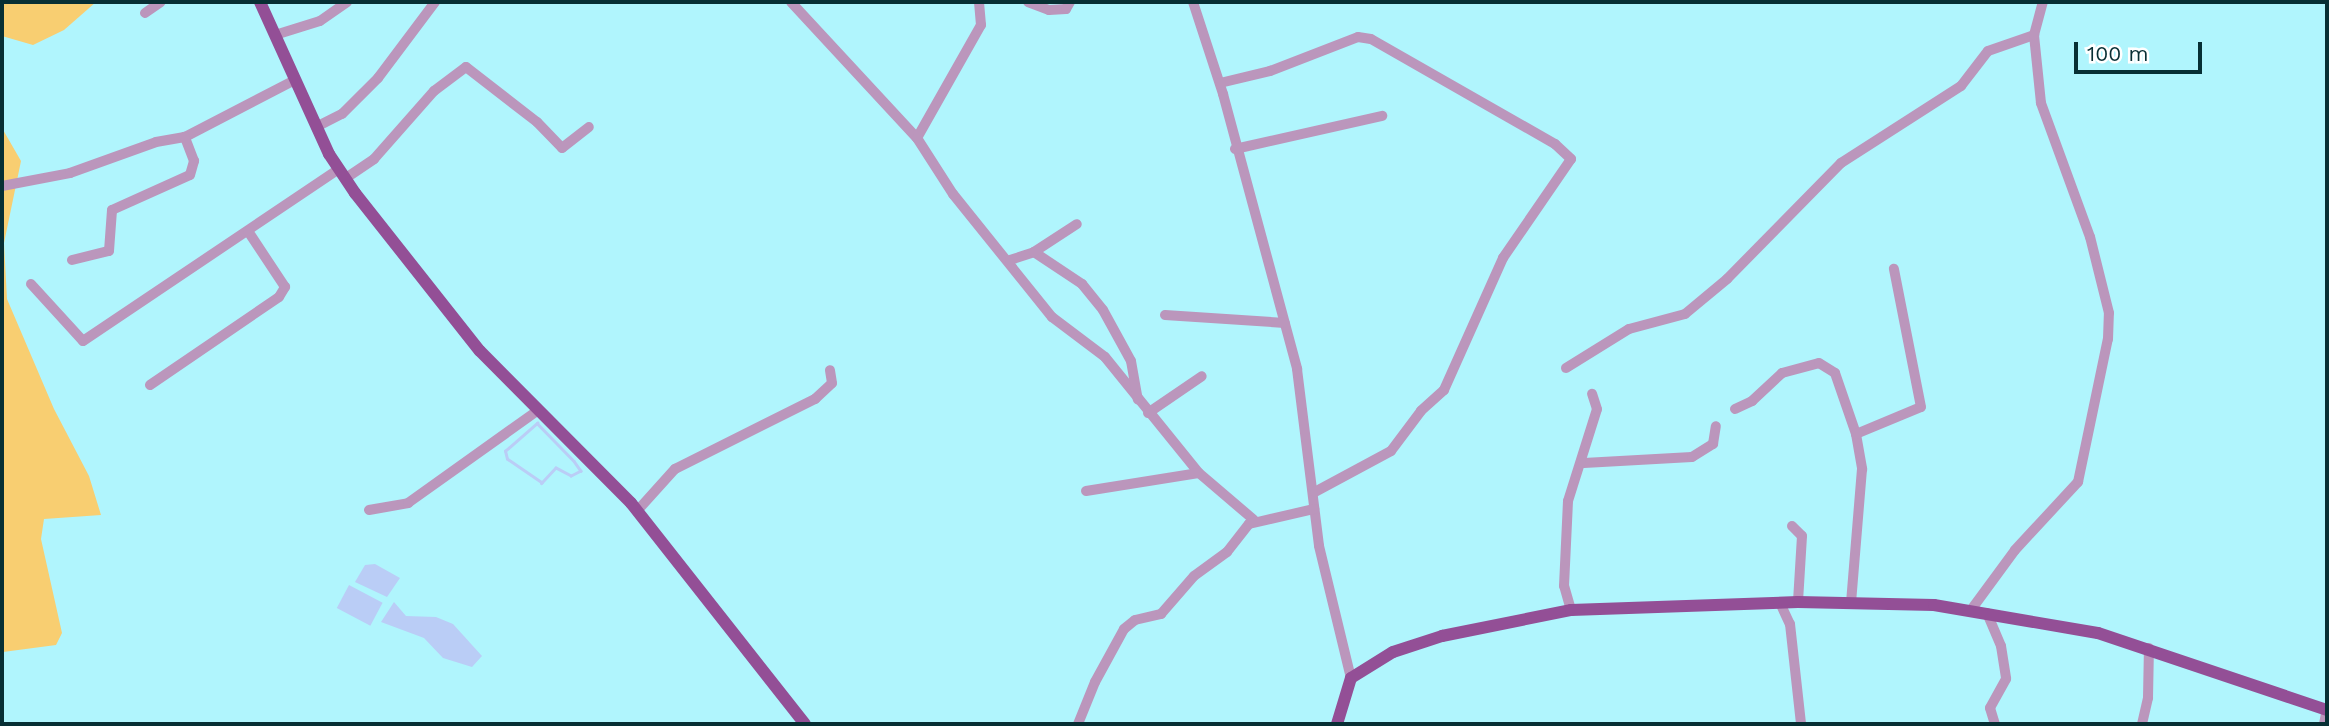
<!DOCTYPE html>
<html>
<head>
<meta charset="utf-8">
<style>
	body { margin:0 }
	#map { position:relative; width:2329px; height:726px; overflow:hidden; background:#b0f5fd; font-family:"Work Sans",sans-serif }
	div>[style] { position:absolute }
	.green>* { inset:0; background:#f8ce71 }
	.water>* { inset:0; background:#bacdf6; transform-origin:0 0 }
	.stream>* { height:2.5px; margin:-1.25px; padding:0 1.25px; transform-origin:1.25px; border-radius:1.25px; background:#bacdf6 }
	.minor>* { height:10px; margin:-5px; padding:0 5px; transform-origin:5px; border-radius:5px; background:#bb96bc }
	.major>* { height:12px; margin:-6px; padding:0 6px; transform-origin:6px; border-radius:6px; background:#934f96 }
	span { translate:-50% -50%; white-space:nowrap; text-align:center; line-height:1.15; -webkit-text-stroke:6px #fff; paint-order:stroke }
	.frame { position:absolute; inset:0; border:4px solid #072f34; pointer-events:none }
	.scale { position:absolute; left:2074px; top:42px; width:128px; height:32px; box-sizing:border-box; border:4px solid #072f34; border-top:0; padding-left:9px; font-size:21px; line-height:24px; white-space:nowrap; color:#072f34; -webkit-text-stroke:5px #fff; paint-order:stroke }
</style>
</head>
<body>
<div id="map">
	<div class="green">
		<div style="clip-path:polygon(2px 2px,96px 2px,64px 30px,33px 45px,2px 36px)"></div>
		<div style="clip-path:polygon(2px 128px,21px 161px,4px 243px,7px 299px,54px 409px,89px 476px,101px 515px,44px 519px,41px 539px,62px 633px,56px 645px,3px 652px)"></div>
	</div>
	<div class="water">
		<div style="clip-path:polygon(375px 564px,400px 578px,387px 597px,355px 582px,365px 565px)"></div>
		<div style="left:349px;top:585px;width:38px;height:26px;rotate:28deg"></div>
		<div style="clip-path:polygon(394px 602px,406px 616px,436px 617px,453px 624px,482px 656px,472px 667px,443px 658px,424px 638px,381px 622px)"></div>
	</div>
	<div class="stream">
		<div style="left:537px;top:423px;width:53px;rotate:45.8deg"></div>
		<div style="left:574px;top:461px;width:12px;rotate:55deg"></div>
		<div style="left:581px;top:471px;width:11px;rotate:153deg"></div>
		<div style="left:571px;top:476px;width:17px;rotate:-152deg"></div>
		<div style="left:556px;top:468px;width:21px;rotate:133deg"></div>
		<div style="left:542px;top:483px;width:42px;rotate:-145.6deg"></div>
		<div style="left:507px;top:459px;width:8px;rotate:-104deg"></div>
		<div style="left:505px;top:451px;width:43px;rotate:-41.2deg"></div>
	</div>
	<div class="minor">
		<div style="left:791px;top:2px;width:185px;rotate:47.2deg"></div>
		<div style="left:917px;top:138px;width:67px;rotate:57.3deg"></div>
		<div style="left:953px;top:194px;width:158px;rotate:51.2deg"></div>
		<div style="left:1052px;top:317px;width:66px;rotate:37deg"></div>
		<div style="left:1105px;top:357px;width:149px;rotate:51deg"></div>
		<div style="left:1028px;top:2px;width:22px;rotate:21deg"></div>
		<div style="left:1049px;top:10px;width:17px;rotate:-3deg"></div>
		<div style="left:1066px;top:9px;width:8px;rotate:-60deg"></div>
		<div style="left:1193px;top:2px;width:97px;rotate:71.9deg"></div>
		<div style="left:1223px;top:94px;width:285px;rotate:74.9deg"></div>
		<div style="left:1297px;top:369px;width:178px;rotate:82.9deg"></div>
		<div style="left:1319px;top:546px;width:136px;rotate:76.4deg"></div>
		<div style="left:145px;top:13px;width:19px;rotate:-35deg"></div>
		<div style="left:275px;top:35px;width:47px;rotate:-17.3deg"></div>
		<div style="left:320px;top:21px;width:33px;rotate:-35deg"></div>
		<div style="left:1220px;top:83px;width:51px;rotate:-13.5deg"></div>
		<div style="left:1270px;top:71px;width:94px;rotate:-21.1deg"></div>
		<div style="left:1358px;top:37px;width:13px;rotate:9deg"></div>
		<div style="left:1371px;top:39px;width:212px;rotate:29.7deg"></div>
		<div style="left:1555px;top:144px;width:22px;rotate:43deg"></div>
		<div style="left:1571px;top:159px;width:120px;rotate:124.5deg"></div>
		<div style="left:1503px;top:258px;width:145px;rotate:114.1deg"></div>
		<div style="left:1444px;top:390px;width:31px;rotate:138deg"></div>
		<div style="left:1421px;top:411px;width:50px;rotate:126.9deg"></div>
		<div style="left:1391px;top:451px;width:86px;rotate:151.7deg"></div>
		<div style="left:316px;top:127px;width:29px;rotate:-27deg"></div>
		<div style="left:342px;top:114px;width:51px;rotate:-45deg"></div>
		<div style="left:378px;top:78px;width:95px;rotate:-53.1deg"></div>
		<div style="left:917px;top:138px;width:130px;rotate:-60.5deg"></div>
		<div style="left:981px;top:25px;width:23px;rotate:-95deg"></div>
		<div style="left:1235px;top:149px;width:151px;rotate:-12.7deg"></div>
		<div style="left:346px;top:178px;width:34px;rotate:-34deg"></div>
		<div style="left:374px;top:159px;width:91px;rotate:-48.6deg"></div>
		<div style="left:434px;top:91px;width:40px;rotate:-37deg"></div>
		<div style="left:466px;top:67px;width:90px;rotate:37.8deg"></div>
		<div style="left:537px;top:122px;width:36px;rotate:46deg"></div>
		<div style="left:562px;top:148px;width:34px;rotate:-38deg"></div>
		<div style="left:2px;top:186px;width:69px;rotate:-10.8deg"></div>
		<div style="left:70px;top:173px;width:91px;rotate:-19.8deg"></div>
		<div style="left:156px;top:142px;width:29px;rotate:-10deg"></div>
		<div style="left:185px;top:137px;width:124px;rotate:-27.4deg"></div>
		<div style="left:1034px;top:252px;width:58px;rotate:33.7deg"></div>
		<div style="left:1082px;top:284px;width:33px;rotate:51deg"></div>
		<div style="left:1103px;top:310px;width:58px;rotate:61.2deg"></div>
		<div style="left:1131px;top:361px;width:39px;rotate:80deg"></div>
		<div style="left:72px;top:260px;width:38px;rotate:-14deg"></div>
		<div style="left:109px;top:251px;width:41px;rotate:-85.8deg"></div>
		<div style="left:112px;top:210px;width:85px;rotate:-24.2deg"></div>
		<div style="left:190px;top:175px;width:15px;rotate:-74deg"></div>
		<div style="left:194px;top:161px;width:26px;rotate:-111deg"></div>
		<div style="left:1010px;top:260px;width:25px;rotate:-18deg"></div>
		<div style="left:1034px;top:252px;width:51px;rotate:-33.1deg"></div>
		<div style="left:31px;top:284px;width:77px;rotate:47.6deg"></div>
		<div style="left:83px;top:341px;width:308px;rotate:-33.9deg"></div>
		<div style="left:1165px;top:315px;width:120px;rotate:3.8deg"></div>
		<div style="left:1566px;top:368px;width:74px;rotate:-31.8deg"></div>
		<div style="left:1629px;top:329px;width:58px;rotate:-15deg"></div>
		<div style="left:1685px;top:314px;width:55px;rotate:-39.8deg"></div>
		<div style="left:1727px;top:279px;width:163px;rotate:-45.5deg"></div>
		<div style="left:1841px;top:163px;width:143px;rotate:-32.7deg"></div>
		<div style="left:1961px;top:86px;width:44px;rotate:-52.4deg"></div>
		<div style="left:1988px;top:51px;width:49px;rotate:-19.2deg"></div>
		<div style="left:150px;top:385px;width:156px;rotate:-34.3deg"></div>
		<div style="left:279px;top:297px;width:12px;rotate:-59deg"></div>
		<div style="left:285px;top:287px;width:67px;rotate:-123.5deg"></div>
		<div style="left:1735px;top:409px;width:19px;rotate:-25deg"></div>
		<div style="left:1752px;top:401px;width:41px;rotate:-43deg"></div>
		<div style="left:1782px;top:373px;width:38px;rotate:-15deg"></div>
		<div style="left:1819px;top:363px;width:19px;rotate:32deg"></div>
		<div style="left:1835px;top:373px;width:65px;rotate:71deg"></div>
		<div style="left:1856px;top:434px;width:36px;rotate:80deg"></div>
		<div style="left:1862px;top:469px;width:135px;rotate:94.7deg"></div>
		<div style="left:1148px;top:413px;width:65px;rotate:-34.4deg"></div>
		<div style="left:1856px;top:434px;width:70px;rotate:-22.6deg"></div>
		<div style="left:1921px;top:407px;width:141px;rotate:-101.1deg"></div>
		<div style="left:1584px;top:463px;width:108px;rotate:-3.2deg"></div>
		<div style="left:1692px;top:457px;width:25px;rotate:-32deg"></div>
		<div style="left:1713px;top:444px;width:18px;rotate:-81deg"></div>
		<div style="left:1086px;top:491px;width:114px;rotate:-9.1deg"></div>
		<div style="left:1199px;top:473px;width:72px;rotate:40.5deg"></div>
		<div style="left:369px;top:510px;width:40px;rotate:-10deg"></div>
		<div style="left:408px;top:503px;width:158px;rotate:-35.5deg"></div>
		<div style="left:637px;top:511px;width:57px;rotate:-47.9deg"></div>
		<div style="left:675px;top:469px;width:157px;rotate:-26.6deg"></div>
		<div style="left:815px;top:399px;width:23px;rotate:-43deg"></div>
		<div style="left:832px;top:383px;width:13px;rotate:-99deg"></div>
		<div style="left:1792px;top:526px;width:14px;rotate:45deg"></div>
		<div style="left:1802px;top:536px;width:66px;rotate:93.5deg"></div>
		<div style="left:1781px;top:605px;width:21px;rotate:65deg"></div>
		<div style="left:1790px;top:624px;width:100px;rotate:83.7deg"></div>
		<div style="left:1571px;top:610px;width:25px;rotate:-106deg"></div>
		<div style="left:1564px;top:586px;width:85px;rotate:-87.3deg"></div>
		<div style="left:1568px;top:501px;width:96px;rotate:-72.5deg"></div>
		<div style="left:1597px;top:409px;width:16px;rotate:-108deg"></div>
		<div style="left:1971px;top:610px;width:74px;rotate:-53.7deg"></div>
		<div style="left:2015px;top:550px;width:93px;rotate:-47.2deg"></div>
		<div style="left:2078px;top:482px;width:146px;rotate:-78.2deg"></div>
		<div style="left:2108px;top:339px;width:26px;rotate:-88deg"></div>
		<div style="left:2109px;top:313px;width:78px;rotate:-104deg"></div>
		<div style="left:2090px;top:237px;width:143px;rotate:-110.1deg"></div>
		<div style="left:2041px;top:103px;width:68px;rotate:-95.9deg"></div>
		<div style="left:2034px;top:35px;width:34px;rotate:-75deg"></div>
		<div style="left:1987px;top:613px;width:36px;rotate:67deg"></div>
		<div style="left:2001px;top:646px;width:33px;rotate:81deg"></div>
		<div style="left:2006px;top:679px;width:33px;rotate:119deg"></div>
		<div style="left:1990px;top:708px;width:17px;rotate:73deg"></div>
		<div style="left:1078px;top:724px;width:45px;rotate:-68deg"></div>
		<div style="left:1095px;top:682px;width:60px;rotate:-61.3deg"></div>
		<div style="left:1124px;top:629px;width:14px;rotate:-39deg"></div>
		<div style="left:1135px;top:620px;width:27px;rotate:-13deg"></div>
		<div style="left:1161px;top:614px;width:50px;rotate:-49deg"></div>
		<div style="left:1194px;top:576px;width:41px;rotate:-36deg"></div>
		<div style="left:1227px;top:552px;width:36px;rotate:-52deg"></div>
		<div style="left:1249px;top:524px;width:67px;rotate:-13deg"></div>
		<div style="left:2142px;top:724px;width:27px;rotate:-77deg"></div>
		<div style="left:2148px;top:698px;width:50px;rotate:-88.9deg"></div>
		<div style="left:2324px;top:724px;width:15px;rotate:-79deg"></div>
	</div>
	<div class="major">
		<div style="left:260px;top:2px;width:167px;rotate:65.6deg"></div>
		<div style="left:329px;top:154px;width:47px;rotate:56.3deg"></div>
		<div style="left:355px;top:193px;width:201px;rotate:51.7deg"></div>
		<div style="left:480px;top:351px;width:214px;rotate:45.2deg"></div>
		<div style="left:631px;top:503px;width:281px;rotate:51.8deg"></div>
		<div style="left:1337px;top:724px;width:48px;rotate:-73.1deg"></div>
		<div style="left:1351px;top:678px;width:49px;rotate:-31.8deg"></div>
		<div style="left:1393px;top:652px;width:52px;rotate:-18.1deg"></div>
		<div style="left:1442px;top:636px;width:132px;rotate:-11.4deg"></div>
		<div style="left:1571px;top:610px;width:227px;rotate:-2deg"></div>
		<div style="left:1798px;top:602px;width:136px;rotate:1.3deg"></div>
		<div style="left:1934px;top:605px;width:166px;rotate:9.7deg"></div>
		<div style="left:2098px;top:633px;width:242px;rotate:18.6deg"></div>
	</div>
	<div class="frame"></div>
	<div class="scale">100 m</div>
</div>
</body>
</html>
